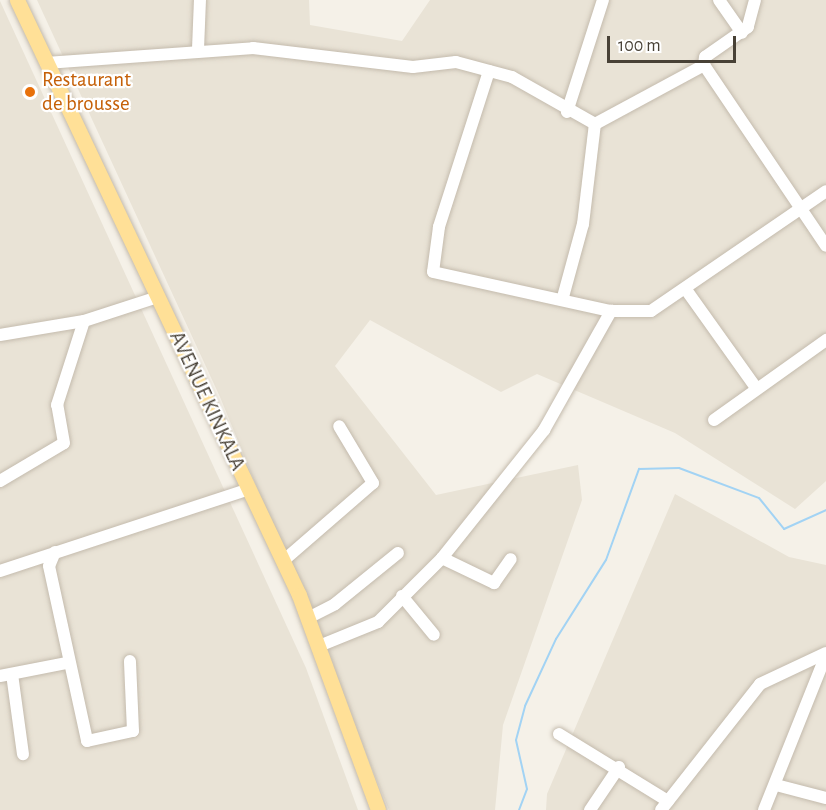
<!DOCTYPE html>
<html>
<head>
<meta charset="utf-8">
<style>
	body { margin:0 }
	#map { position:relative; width:826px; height:810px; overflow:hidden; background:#f5f1e8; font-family:"Alegreya Sans",sans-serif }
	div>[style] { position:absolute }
	.residential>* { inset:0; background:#e9e3d6 }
	.stream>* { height:2px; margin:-1px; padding:0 1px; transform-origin:1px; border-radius:1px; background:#a2d3f4 }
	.roads { filter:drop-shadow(0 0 2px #c4bbad) drop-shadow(0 0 2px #c4bbad) }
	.minor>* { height:12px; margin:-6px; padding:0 6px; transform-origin:6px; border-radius:6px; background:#fff }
	.major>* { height:15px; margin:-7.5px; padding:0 7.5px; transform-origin:7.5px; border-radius:7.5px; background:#ffe097 }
	.dots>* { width:16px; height:16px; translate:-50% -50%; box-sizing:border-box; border:3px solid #fff; border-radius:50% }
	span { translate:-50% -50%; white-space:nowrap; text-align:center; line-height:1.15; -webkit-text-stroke:4.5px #fff; paint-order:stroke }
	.food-label { font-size:21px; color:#c56008 }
	.left { translate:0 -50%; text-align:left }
	.street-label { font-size:21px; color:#484136 }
	.scale { position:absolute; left:607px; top:36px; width:129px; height:27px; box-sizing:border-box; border:3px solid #484136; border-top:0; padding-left:8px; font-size:18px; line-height:21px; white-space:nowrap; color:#484136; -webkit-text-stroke:4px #fff; paint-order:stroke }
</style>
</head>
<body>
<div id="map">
	<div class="residential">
		<div style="clip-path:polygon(37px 0,309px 0,310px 25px,402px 41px,430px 0,826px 0,826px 481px,795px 509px,675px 433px,537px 374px,501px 392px,370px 320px,335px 366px,436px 495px,578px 465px,582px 500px,503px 725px,495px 810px,389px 810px,220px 397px)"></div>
		<div style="clip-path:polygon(0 1px,306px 668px,358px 810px,0 810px)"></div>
		<div style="clip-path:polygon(675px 494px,789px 557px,826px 565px,826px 810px,546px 810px,547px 794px)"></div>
	</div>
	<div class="stream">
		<div style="left:519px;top:810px;width:22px;rotate:-69deg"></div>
		<div style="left:527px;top:789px;width:50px;rotate:-102.7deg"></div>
		<div style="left:516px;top:740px;width:35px;rotate:-75deg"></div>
		<div style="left:525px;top:706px;width:74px;rotate:-65.2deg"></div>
		<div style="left:556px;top:639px;width:93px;rotate:-57.7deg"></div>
		<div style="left:606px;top:560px;width:97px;rotate:-70.1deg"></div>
		<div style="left:639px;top:469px;width:40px;rotate:-1.4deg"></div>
		<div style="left:679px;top:468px;width:85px;rotate:20.6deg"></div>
		<div style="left:759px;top:498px;width:40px;rotate:51deg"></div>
		<div style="left:784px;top:529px;width:46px;rotate:-24.3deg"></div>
	</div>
	<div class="roads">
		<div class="minor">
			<div style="left:719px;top:0;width:40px;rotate:55.1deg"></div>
			<div style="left:755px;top:0;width:28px;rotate:105deg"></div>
			<div style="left:748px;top:27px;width:52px;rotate:145.1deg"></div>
			<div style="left:705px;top:57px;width:8px;rotate:97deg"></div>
			<div style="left:704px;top:65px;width:218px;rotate:56deg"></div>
			<div style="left:198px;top:49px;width:49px;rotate:-87.7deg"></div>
			<div style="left:46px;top:63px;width:208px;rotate:-4.1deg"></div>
			<div style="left:253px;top:48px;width:161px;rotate:6.8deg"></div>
			<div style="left:413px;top:67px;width:43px;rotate:-6.6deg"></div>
			<div style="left:456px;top:62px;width:58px;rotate:15deg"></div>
			<div style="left:512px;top:77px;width:95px;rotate:29.5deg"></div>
			<div style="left:489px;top:71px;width:164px;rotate:107.8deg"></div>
			<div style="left:439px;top:227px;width:45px;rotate:97.6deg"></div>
			<div style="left:433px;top:272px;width:182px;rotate:12.4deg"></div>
			<div style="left:611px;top:311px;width:40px"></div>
			<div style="left:651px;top:311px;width:212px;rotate:-34.4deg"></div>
			<div style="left:567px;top:112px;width:118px;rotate:-72.2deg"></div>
			<div style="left:687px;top:291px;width:120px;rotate:54.5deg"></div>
			<div style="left:563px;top:297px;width:76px;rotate:-74.7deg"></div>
			<div style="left:583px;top:224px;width:101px;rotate:-83.2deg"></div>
			<div style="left:595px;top:124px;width:124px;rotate:-28.4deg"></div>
			<div style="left:0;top:335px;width:85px;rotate:-9.5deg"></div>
			<div style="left:84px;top:321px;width:78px;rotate:-18deg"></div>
			<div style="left:714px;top:420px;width:138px;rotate:-35.5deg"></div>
			<div style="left:0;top:481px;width:74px;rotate:-30.7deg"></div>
			<div style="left:64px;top:443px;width:39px;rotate:-100deg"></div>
			<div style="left:57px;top:405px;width:88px;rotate:-72.2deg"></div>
			<div style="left:55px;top:552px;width:15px;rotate:113deg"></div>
			<div style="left:49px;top:566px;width:179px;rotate:77.7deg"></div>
			<div style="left:87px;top:741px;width:47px;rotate:-12.3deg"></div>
			<div style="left:133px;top:731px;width:70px;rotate:-92.5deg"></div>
			<div style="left:442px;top:558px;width:58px;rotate:25.7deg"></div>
			<div style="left:494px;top:583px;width:29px;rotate:-55deg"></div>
			<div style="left:283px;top:561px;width:119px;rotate:-40.9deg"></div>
			<div style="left:373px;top:483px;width:66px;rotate:-120.8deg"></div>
			<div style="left:0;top:571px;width:262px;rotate:-18.2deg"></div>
			<div style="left:402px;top:596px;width:50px;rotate:50.6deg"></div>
			<div style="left:308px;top:618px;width:30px;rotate:-27deg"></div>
			<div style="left:335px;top:604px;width:81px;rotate:-39deg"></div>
			<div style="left:319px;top:646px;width:64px;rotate:-22.1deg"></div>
			<div style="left:378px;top:622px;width:91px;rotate:-45deg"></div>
			<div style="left:442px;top:558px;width:164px;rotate:-51.4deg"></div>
			<div style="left:544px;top:430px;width:137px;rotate:-60.6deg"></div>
			<div style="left:12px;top:674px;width:81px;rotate:82.2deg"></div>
			<div style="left:0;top:676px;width:67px;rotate:-11.1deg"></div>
			<div style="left:559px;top:734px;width:128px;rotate:31.6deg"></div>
			<div style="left:776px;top:785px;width:52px;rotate:14.6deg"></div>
			<div style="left:590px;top:810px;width:52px;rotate:-56deg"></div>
			<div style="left:661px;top:810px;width:160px;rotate:-51.8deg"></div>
			<div style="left:760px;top:684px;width:73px;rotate:-25.2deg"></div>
			<div style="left:764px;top:810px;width:167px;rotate:-68.2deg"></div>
		</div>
		<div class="major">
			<div style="left:17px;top:0;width:658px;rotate:64.64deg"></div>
			<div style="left:299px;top:595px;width:229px;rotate:69.8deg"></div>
		</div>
	</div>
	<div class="dots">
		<div style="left:30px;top:92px;background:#e8710a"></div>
	</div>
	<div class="food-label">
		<span class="left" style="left:42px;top:92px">Restaurant<br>de brousse</span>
	</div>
	<div class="street-label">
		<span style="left:207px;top:401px;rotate:65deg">AVENUE KINKALA</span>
	</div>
	<div class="scale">100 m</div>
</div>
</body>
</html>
